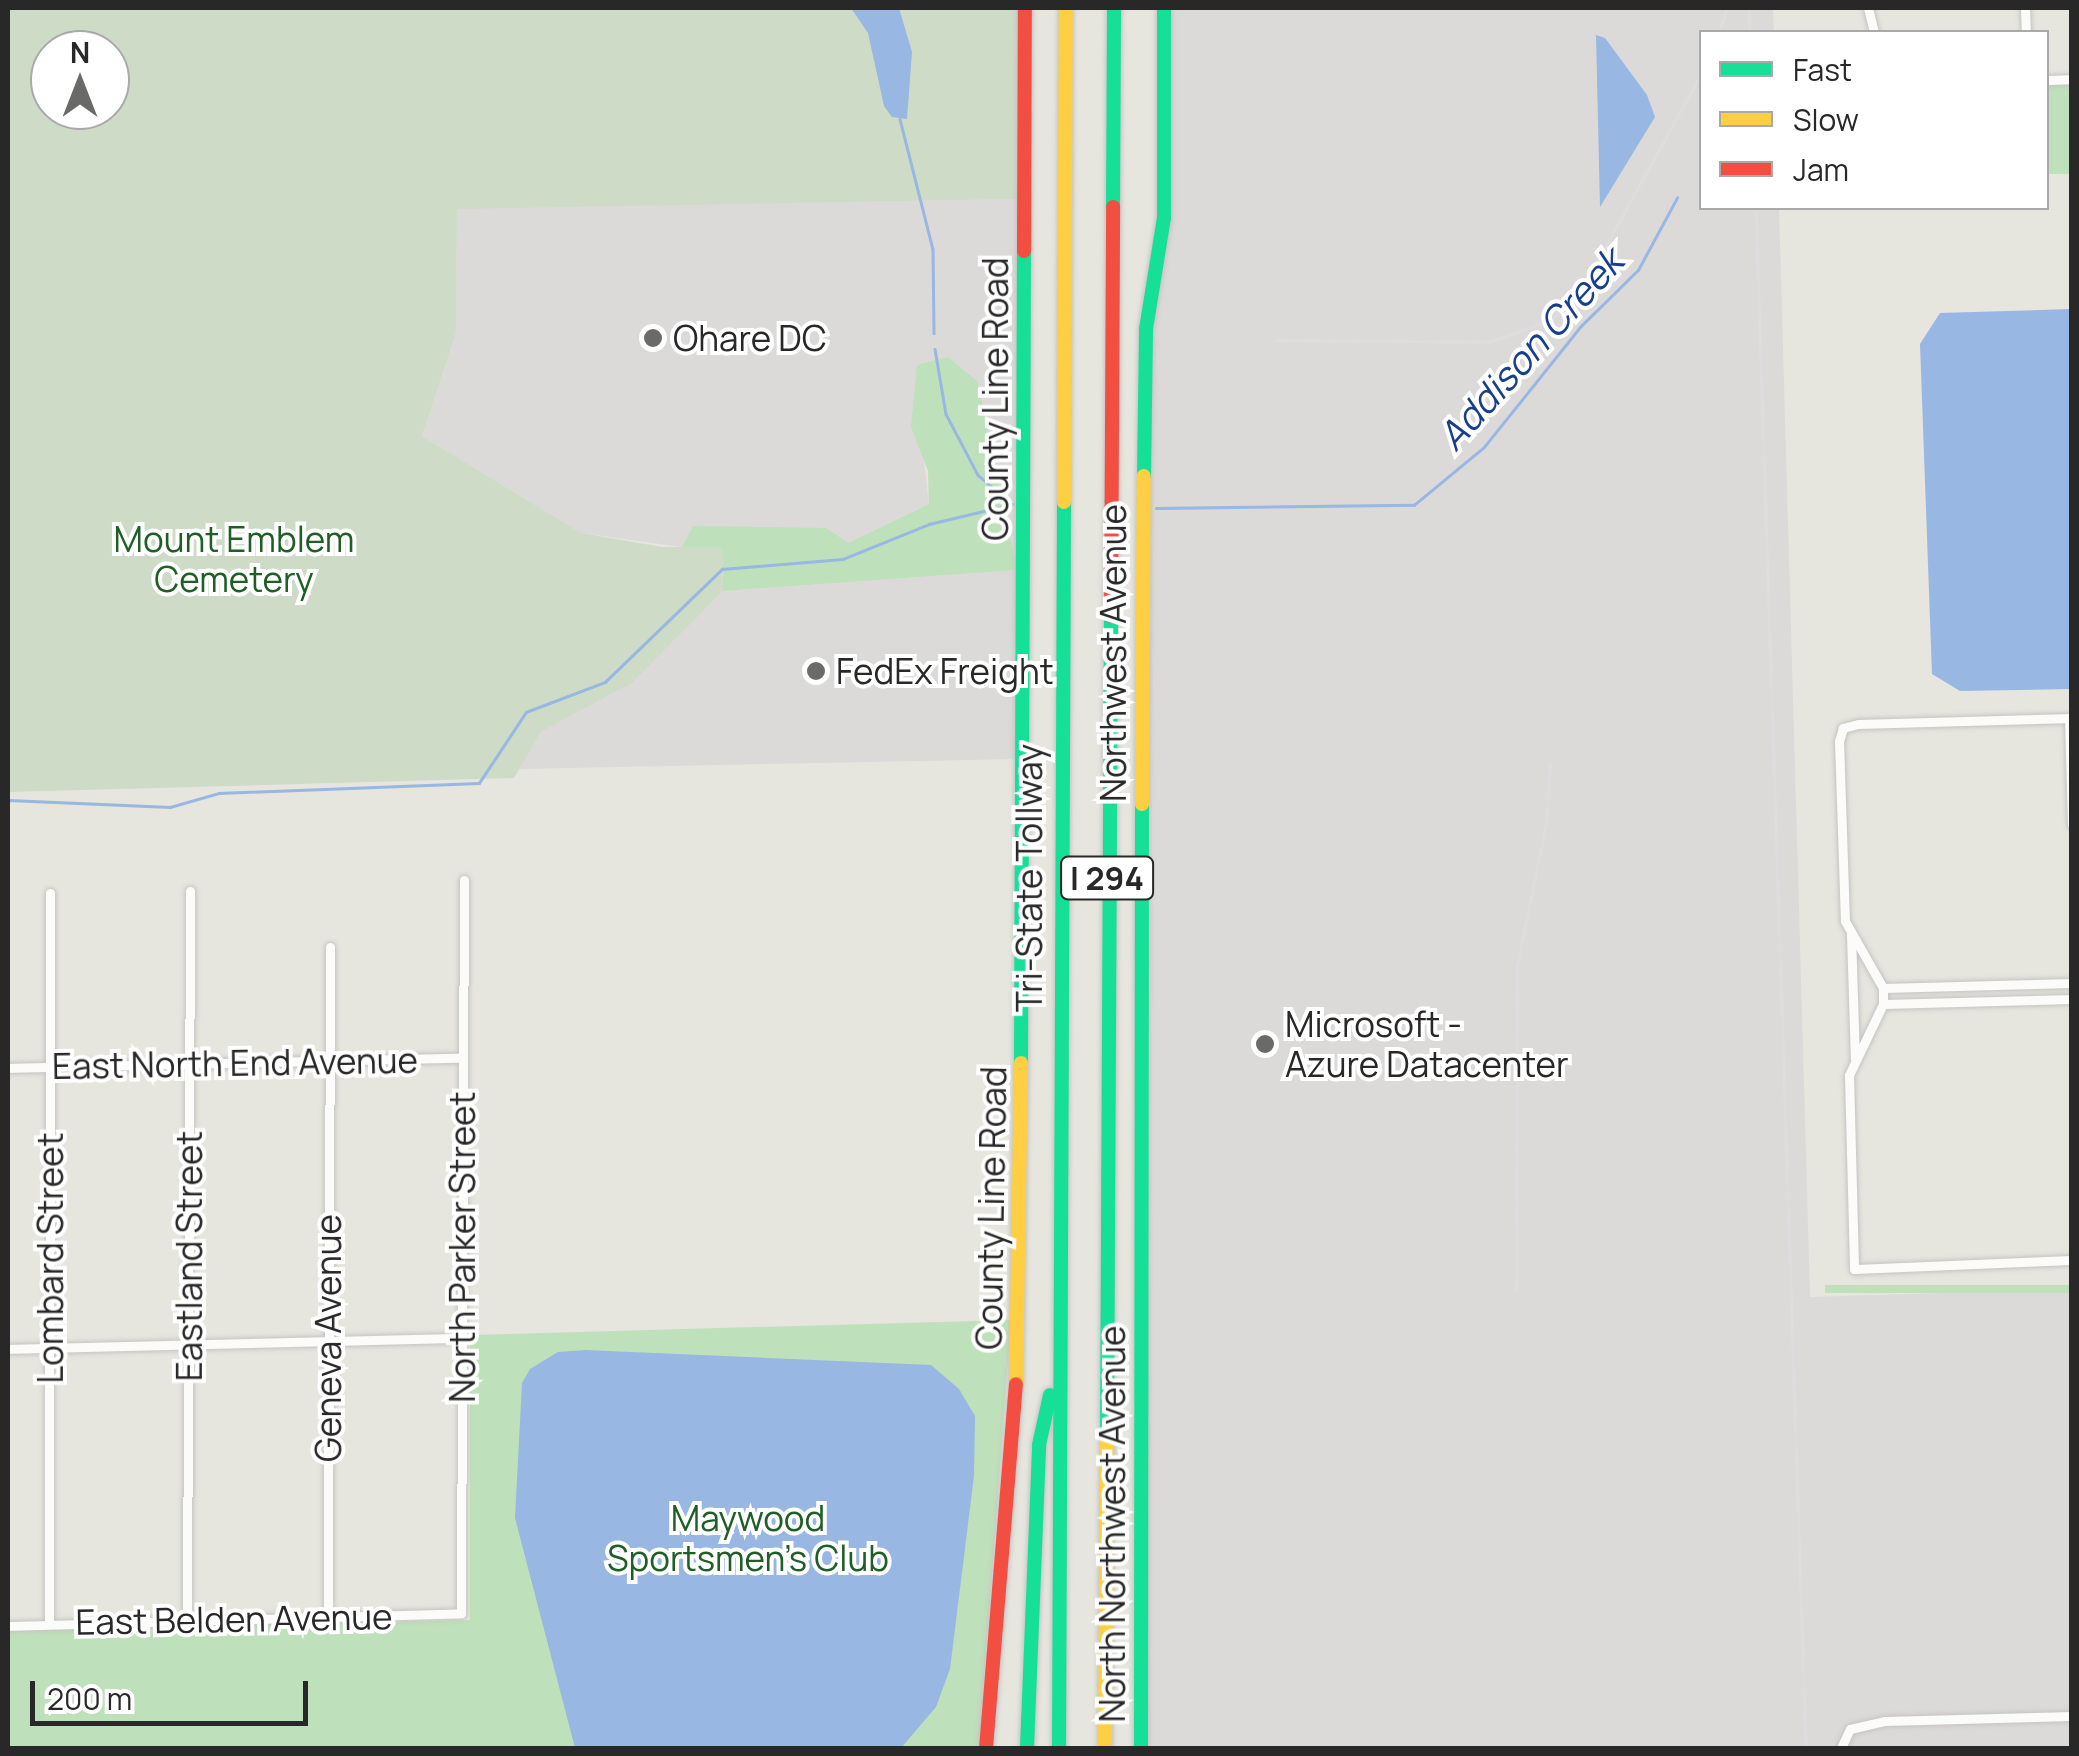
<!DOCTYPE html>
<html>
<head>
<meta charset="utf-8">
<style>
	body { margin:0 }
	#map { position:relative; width:2079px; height:1756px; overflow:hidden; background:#e6e5de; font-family:Manrope,sans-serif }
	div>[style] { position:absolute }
	.industrial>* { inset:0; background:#dcd9d9 }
	.green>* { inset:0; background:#bee0ba; transform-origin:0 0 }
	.cemetery>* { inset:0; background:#cddbc7 }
	.water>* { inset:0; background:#98b7e2 }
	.stream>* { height:2.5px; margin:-1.25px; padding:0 1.25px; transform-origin:1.25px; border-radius:1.25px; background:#98b7e2 }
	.roads { filter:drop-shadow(0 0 2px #c5c4c3) drop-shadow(0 0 2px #c5c4c3) }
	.street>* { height:9px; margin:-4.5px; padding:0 4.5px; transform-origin:4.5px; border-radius:4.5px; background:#fbfbfa }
	.fast>* { height:14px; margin:-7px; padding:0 7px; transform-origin:7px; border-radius:7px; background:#16e098 }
	.slow>* { height:14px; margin:-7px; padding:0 7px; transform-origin:7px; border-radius:7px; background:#ffcf43 }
	.jam>* { height:14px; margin:-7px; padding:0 7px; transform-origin:7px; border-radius:7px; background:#f24e42 }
	.rail>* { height:2.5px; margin:-1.25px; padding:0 1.25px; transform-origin:1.25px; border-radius:1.25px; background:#dedcde }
	.dots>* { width:28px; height:28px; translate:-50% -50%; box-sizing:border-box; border:5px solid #fff; border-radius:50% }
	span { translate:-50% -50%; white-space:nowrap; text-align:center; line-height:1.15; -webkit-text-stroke:8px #fff; paint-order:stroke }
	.shield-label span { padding:2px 8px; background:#fff; border:2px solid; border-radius:8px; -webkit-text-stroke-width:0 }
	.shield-label { font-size:32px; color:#282828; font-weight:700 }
	.poi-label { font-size:35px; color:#282828 }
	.left { translate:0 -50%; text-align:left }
	.street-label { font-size:35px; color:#282828 }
	.park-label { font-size:35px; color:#1f5f26 }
	.water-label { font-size:38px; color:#183f8d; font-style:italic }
	.frame { position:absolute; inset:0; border:10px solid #282828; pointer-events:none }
	.legend { position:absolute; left:1699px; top:30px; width:350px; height:180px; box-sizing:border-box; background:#fff; border:2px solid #a9a9a9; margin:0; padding:12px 18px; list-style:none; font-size:30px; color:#282828 }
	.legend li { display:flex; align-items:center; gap:20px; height:50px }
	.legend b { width:50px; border:2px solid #a9a9a9 }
	.north { position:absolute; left:30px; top:30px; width:100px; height:100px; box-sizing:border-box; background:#fff; border:2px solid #a9a9a9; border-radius:50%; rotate:0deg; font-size:28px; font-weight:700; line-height:40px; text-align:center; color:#282828 }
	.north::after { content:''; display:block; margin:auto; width:35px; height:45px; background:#6a6a68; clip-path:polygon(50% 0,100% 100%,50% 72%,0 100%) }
	.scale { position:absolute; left:30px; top:1681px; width:278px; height:45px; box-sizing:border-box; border:5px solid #282828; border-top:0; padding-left:12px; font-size:30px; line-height:35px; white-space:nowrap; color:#282828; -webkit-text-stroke:8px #fff; paint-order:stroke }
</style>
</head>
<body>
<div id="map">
	<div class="industrial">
		<div style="clip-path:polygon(1164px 8px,1773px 8px,1774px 32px,1702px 32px,1702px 208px,1779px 208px,1810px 1297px,2071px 1289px,2071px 1748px,1141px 1748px,1146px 329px,1164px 218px)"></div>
		<div style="clip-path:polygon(1021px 199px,1017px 759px,519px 769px,541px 732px,632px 683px,723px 591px,1017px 570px,978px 382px,923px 454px,929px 504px,848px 543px,693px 526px,682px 547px,581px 533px,422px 436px,456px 333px,457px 208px)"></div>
	</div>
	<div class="green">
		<div style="left:2047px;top:85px;width:24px;height:89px"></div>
		<div style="clip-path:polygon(948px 357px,978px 382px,1017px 570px,723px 591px,722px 547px,682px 547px,693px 526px,826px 528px,848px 543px,929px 504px,928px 471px,911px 427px,917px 365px)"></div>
		<div style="left:2071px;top:1285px;width:8px;height:246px;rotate:90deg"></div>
		<div style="clip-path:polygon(1011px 1320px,979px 1748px,8px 1748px,8px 1629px,470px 1620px,470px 1335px)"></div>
	</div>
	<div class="cemetery">
		<div style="clip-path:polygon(evenodd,8px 8px,1021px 8px,1021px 199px,457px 209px,456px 333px,422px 436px,581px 533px,662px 547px,722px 547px,723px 591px,632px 683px,541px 732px,514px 778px,8px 792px,8px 8px,50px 50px,110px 50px,110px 110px,50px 110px,50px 50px)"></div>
	</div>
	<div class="water">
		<div style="clip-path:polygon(851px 8px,899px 8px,912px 52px,907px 119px,892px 117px,884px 106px,868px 33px)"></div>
		<div style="clip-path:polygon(1596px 35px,1605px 38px,1647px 95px,1655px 117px,1600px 207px)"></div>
		<div style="clip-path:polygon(2071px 309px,2071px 689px,1960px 691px,1932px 674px,1920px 344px,1940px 313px)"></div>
		<div style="clip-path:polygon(585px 1350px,931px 1365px,959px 1389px,975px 1416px,974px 1476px,950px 1669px,936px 1707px,901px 1748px,575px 1748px,515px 1518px,522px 1383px,530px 1369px,558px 1352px)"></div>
	</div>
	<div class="stream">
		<div style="left:900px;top:119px;width:134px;rotate:75.8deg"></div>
		<div style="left:933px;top:249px;width:84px;rotate:89.3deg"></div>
		<div style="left:935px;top:349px;width:66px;rotate:80.4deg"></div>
		<div style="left:946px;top:414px;width:69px;rotate:62.3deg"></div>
		<div style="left:978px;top:475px;width:43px;rotate:40.3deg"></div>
		<div style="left:1156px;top:508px;width:258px;rotate:-0.7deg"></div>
		<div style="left:1414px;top:505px;width:91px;rotate:-39.6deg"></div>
		<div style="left:1484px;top:447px;width:155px;rotate:-51.3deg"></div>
		<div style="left:1581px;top:326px;width:80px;rotate:-44.5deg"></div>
		<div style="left:1638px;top:270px;width:82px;rotate:-61.6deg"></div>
		<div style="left:8px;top:800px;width:162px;rotate:2.5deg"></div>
		<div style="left:170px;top:807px;width:51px;rotate:-15.9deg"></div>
		<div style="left:219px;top:793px;width:260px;rotate:-2.2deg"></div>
		<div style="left:479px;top:783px;width:85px;rotate:-56.5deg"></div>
		<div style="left:526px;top:712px;width:85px;rotate:-20.8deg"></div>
		<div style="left:605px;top:682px;width:163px;rotate:-44deg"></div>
		<div style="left:722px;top:569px;width:121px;rotate:-4.7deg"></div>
		<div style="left:843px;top:559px;width:93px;rotate:-22.1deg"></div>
		<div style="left:929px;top:524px;width:86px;rotate:-13.4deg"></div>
	</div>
	<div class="roads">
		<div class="street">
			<div style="left:1868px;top:8px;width:25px;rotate:76deg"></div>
			<div style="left:2025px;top:8px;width:24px;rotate:88deg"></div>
			<div style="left:2046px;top:80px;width:26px;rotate:-2deg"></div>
			<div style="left:2069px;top:718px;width:106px;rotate:88.4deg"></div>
			<div style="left:2072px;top:718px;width:214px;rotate:178.4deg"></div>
			<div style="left:1858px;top:724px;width:16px;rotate:165deg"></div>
			<div style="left:1843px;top:728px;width:14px;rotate:107deg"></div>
			<div style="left:1839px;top:741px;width:180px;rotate:88.1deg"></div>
			<div style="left:1845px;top:921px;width:77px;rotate:60.4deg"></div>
			<div style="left:1883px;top:988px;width:16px;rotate:90deg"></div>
			<div style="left:1883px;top:1004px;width:79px;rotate:115.6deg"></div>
			<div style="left:1849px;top:1075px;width:194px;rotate:88.5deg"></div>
			<div style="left:1854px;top:1269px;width:218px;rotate:-2.4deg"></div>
			<div style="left:1851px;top:934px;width:125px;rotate:88.2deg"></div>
			<div style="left:1883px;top:988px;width:189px;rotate:-1.5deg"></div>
			<div style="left:1883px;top:1004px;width:189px;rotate:-1.5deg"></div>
			<div style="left:8px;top:1068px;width:455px;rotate:-1.3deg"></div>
			<div style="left:8px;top:1349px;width:453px;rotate:-1.4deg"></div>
			<div style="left:328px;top:1616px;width:669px;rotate:-89.83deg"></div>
			<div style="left:187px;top:1621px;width:730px;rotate:-89.76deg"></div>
			<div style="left:49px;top:1624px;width:731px;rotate:-89.92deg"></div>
			<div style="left:8px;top:1626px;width:453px;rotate:-1.6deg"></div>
			<div style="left:461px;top:1613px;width:733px;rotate:-89.77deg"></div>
			<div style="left:1841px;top:1748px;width:21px;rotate:-65deg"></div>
			<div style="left:1850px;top:1729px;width:36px;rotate:-13deg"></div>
			<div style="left:1885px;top:1721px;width:187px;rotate:-1.5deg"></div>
		</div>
		<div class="fast">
			<div style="left:1113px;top:207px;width:199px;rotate:-89.7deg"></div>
			<div style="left:1144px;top:476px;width:147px;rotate:-89.2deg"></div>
			<div style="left:1146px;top:329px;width:112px;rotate:-80.8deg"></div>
			<div style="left:1164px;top:218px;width:210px;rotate:-90deg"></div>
			<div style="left:1021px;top:1063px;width:812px;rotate:-89.79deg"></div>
			<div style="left:1107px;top:1437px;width:821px;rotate:-89.72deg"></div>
			<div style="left:1027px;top:1748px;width:303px;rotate:-87.7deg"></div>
			<div style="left:1039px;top:1445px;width:51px;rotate:-77.6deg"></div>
			<div style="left:1059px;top:1748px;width:1246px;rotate:-89.77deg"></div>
			<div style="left:1141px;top:1748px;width:944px;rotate:-89.94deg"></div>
		</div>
		<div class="slow">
			<div style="left:1064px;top:502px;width:494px;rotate:-89.8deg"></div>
			<div style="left:1142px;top:804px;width:328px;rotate:-89.7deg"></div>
			<div style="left:1016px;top:1384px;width:321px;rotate:-89.1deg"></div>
			<div style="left:1105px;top:1748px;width:311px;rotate:-89.6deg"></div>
		</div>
		<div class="jam">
			<div style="left:1024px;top:251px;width:243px;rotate:-89.8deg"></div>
			<div style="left:1111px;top:616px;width:409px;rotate:-89.7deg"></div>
			<div style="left:986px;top:1748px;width:365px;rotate:-85.3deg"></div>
		</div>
	</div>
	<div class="rail">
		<div style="left:1749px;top:8px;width:24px;rotate:88deg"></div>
		<div style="left:1719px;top:32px;width:25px;rotate:-72deg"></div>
		<div style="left:1756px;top:208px;width:1541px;rotate:88.14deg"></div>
		<div style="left:1276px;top:340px;width:213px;rotate:0.5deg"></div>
		<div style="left:1489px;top:342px;width:67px;rotate:-19.2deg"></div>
		<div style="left:1552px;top:320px;width:57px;rotate:-49.9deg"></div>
		<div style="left:1589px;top:276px;width:233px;rotate:-61deg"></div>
		<div style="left:1516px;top:1291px;width:325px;rotate:-89.8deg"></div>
		<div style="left:1517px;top:966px;width:146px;rotate:-78.5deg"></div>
		<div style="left:1546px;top:823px;width:60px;rotate:-86.2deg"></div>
	</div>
	<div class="dots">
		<div style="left:653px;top:338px;background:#6a6a68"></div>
		<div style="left:816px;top:671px;background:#6a6a68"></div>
		<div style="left:1265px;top:1044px;background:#6a6a68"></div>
	</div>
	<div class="shield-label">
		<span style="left:1107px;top:878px">I 294</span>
	</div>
	<div class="poi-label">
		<span class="left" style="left:673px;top:338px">Ohare DC</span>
		<span class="left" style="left:836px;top:671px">FedEx Freight</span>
		<span class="left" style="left:1285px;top:1044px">Microsoft -<br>Azure Datacenter</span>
	</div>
	<div class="street-label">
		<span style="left:995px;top:399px;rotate:-90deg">County Line Road</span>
		<span style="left:1113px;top:653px;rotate:-90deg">Northwest Avenue</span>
		<span style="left:1029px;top:878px;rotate:-90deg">Tri-State Tollway</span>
		<span style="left:235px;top:1063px;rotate:-1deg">East North End Avenue</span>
		<span style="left:991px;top:1208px;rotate:-89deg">County Line Road</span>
		<span style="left:462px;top:1247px;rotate:-90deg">North Parker Street</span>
		<span style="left:189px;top:1256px;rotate:-90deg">Eastland Street</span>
		<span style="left:50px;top:1258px;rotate:-90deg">Lombard Street</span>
		<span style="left:328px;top:1338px;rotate:-90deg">Geneva Avenue</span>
		<span style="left:1112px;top:1524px;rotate:-90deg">North Northwest Avenue</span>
		<span style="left:234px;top:1619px;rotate:-1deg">East Belden Avenue</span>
	</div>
	<div class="park-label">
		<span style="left:234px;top:559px">Mount Emblem<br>Cemetery</span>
		<span style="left:748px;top:1538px">Maywood<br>Sportsmen's Club</span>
	</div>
	<div class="water-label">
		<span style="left:1530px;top:349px;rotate:-48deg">Addison Creek</span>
	</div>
	<div class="frame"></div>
	<ul class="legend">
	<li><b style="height:12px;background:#16e098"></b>Fast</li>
	<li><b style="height:12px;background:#ffcf43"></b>Slow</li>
	<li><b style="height:12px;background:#f24e42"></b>Jam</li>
	</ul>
	<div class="north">N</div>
	<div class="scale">200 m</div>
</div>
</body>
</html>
